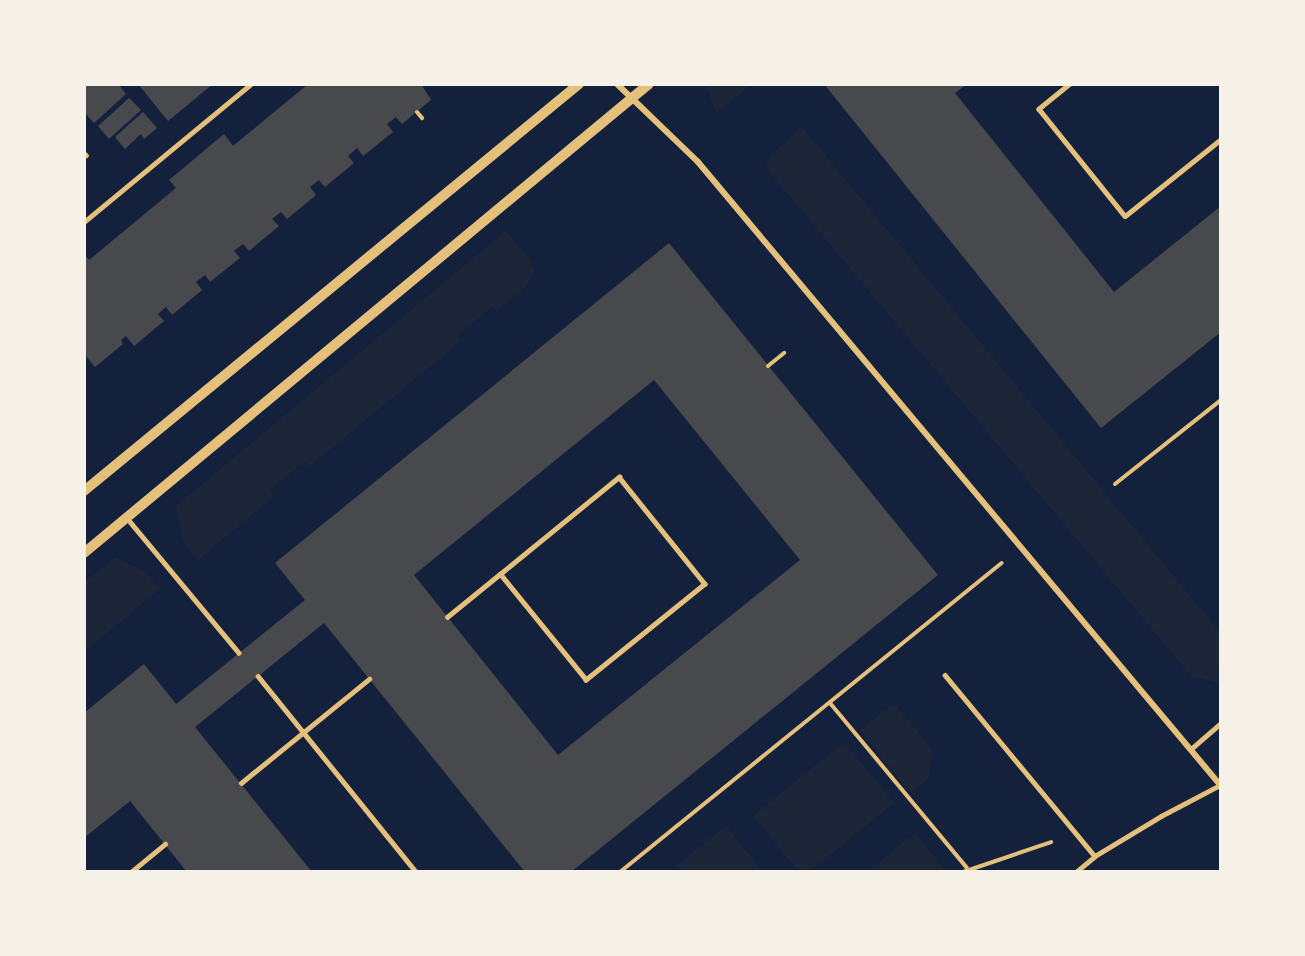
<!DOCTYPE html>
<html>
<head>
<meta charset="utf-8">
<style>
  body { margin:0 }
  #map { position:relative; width:1305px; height:956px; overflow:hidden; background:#14213d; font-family:Montserrat,sans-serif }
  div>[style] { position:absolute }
  .green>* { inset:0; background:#1d2539 }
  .building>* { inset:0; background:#48494c }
  .path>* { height:4px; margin:-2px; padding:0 2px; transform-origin:2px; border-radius:2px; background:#e5c07b }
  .service>* { height:4.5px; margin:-2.25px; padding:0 2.25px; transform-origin:2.25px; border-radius:2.25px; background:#e5c07b }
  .minor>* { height:6px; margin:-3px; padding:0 3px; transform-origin:3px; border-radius:3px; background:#e5c07b }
  .tertiary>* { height:10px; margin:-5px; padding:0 5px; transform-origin:5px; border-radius:5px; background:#e5c07b }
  span { translate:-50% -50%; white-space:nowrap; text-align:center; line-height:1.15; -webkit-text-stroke:5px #f6f1e7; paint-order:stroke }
  .frame { position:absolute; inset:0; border:86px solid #f6f1e7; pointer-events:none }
</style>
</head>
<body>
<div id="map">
  <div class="green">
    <i style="clip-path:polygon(705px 84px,752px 84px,717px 113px)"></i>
    <i style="clip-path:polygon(802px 127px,1221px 633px,1218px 682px,1192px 677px,766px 168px,770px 155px)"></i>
    <i style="clip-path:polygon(506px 231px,530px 259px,534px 272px,526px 287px,496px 311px,492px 307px,457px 336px,461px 341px,310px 466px,305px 461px,270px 490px,274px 496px,198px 560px,184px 544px,176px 506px)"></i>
    <i style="clip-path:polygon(115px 557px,147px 573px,160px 589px,84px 652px,84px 583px)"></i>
    <i style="clip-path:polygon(894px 703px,932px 749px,929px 778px,910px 793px,860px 730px)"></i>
    <i style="clip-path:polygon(844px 742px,894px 803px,809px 872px,799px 872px,753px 816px)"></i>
    <i style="clip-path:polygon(726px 826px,763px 872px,681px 872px,676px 866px)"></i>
    <i style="clip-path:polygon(915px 833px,947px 872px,867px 872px)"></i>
  </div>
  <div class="building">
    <i style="clip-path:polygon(84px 84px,118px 84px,126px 94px,94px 123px,84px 112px)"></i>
    <i style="clip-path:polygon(138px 84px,213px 84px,168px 121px)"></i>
    <i style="clip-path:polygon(308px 84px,421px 84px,431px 100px,402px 124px,396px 117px,387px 124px,393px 132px,363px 156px,357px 148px,348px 156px,354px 163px,325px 187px,319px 180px,310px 187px,316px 195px,287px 219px,281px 212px,272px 219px,279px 226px,249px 251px,243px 244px,234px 251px,240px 258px,210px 282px,205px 275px,196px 282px,202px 290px,172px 315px,166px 307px,158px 314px,164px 321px,134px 346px,126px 336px,121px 340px,123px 344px,95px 367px,84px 354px,84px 254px,89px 260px,176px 188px,169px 180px,224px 134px,233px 146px)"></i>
    <i style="clip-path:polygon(824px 84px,967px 84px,955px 93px,1114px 292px,1221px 206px,1221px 332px,1101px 428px)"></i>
    <i style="clip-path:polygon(129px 98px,141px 110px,109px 139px,98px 126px)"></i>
    <i style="clip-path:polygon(143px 112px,157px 128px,144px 139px,141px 134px,125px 149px,115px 137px)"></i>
    <i style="clip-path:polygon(evenodd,669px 243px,938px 575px,571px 872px,525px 872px,324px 623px,195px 727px,312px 872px,187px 872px,130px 801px,84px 838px,84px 713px,144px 664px,176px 704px,305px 600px,275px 563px,669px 243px,654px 380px,800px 560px,558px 755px,414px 575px,654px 380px)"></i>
  </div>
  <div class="path">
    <i style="left:417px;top:112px;width:8px;rotate:50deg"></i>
    <i style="left:768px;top:366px;width:21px;rotate:-39deg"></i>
    <i style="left:1115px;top:484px;width:135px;rotate:-38.4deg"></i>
    <i style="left:830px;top:703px;width:214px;rotate:50.3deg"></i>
    <i style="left:620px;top:872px;width:491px;rotate:-39deg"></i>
    <i style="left:963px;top:872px;width:93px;rotate:-18.8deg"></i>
  </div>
  <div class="service">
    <i style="left:1070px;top:84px;width:40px;rotate:141deg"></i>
    <i style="left:1039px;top:109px;width:137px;rotate:51.2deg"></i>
    <i style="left:1125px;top:216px;width:123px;rotate:-38.7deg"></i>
    <i style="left:84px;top:153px;width:3px;rotate:45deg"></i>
    <i style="left:84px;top:222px;width:217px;rotate:-39.6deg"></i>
    <i style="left:127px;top:518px;width:175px;rotate:50.3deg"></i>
    <i style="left:447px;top:617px;width:68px;rotate:-39.1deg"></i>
    <i style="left:500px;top:574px;width:154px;rotate:-39.2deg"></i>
    <i style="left:619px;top:477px;width:137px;rotate:51.2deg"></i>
    <i style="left:705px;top:584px;width:153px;rotate:141.1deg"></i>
    <i style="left:586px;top:680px;width:136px;rotate:-129.1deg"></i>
    <i style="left:945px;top:675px;width:235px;rotate:50.4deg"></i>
    <i style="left:258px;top:676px;width:252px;rotate:51.1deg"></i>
    <i style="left:1191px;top:749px;width:40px;rotate:-41deg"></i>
    <i style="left:241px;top:783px;width:165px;rotate:-39.1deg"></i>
    <i style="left:131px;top:872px;width:44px;rotate:-39.5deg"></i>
    <i style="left:1076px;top:872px;width:25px;rotate:-40deg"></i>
    <i style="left:1095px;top:856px;width:77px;rotate:-31.2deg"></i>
    <i style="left:1161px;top:816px;width:67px;rotate:-27.7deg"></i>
  </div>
  <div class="minor">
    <i style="left:617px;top:84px;width:112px;rotate:43.9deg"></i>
    <i style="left:698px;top:162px;width:814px;rotate:50.03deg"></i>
  </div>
  <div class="tertiary">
    <i style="left:84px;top:491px;width:641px;rotate:-39.43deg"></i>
    <i style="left:84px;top:553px;width:734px;rotate:-39.7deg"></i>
  </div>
  <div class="frame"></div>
</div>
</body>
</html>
